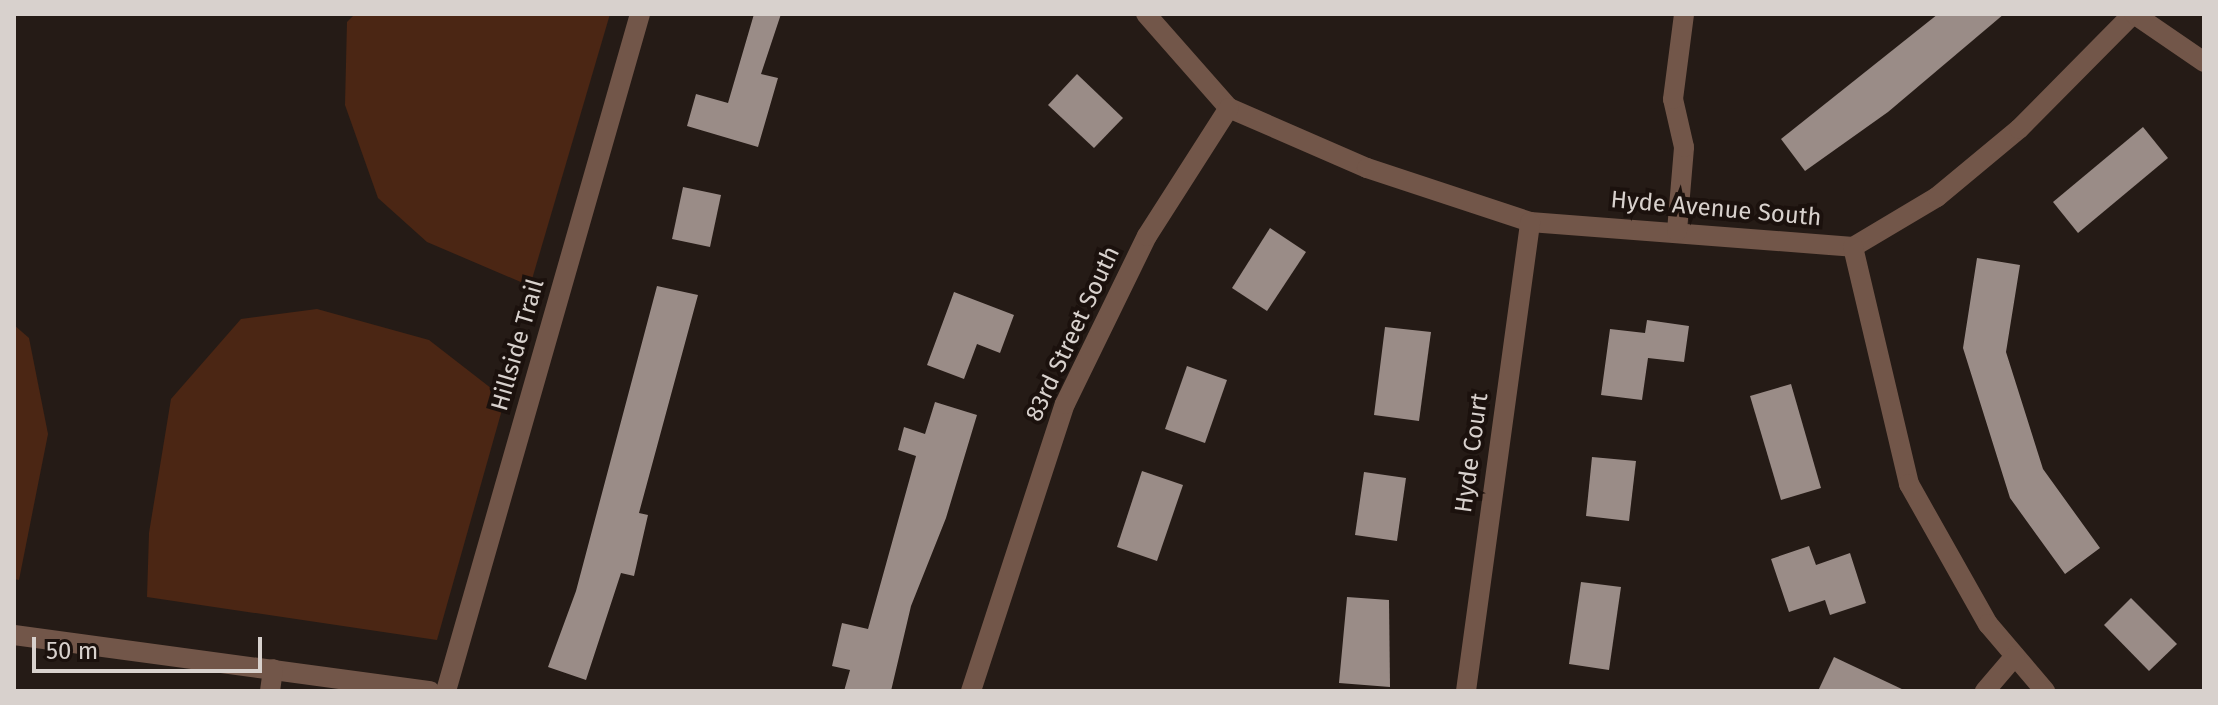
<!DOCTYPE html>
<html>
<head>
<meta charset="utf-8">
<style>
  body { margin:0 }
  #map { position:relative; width:2218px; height:705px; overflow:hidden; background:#251b16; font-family:"Fira Sans",sans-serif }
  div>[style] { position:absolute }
  .green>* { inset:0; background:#4b2614 }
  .building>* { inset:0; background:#9a8c87 }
  .minor>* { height:20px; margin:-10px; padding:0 10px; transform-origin:10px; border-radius:10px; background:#725649 }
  span { translate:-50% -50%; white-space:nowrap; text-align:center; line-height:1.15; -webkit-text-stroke:8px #1b110d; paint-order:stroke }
  .street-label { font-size:24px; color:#d8d1cd }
  .frame { position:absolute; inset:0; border:16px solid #d8d1cd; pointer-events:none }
  .scale { position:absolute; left:32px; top:637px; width:230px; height:36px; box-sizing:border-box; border:4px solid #d8d1cd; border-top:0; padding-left:10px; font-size:24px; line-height:28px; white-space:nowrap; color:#d8d1cd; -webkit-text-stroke:6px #1b110d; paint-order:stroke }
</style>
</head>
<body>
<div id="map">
  <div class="green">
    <i style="clip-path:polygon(355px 14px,610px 14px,530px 286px,427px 242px,378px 198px,345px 105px,347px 22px)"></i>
    <i style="clip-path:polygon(317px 309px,429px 340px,505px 399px,437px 640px,147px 597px,149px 533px,171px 399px,241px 319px)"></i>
    <i style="clip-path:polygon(14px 325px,29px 338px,48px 434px,19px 580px,14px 579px)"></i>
  </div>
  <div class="building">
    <i style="clip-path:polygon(754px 14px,781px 14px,761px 74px,778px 78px,758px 147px,687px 126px,696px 94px,728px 103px)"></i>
    <i style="clip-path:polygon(1938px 14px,2004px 14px,1888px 112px,1805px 171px,1781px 139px)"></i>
    <i style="clip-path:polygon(1077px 74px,1123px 118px,1094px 148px,1048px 105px)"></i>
    <i style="clip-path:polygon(2143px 127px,2168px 158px,2078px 233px,2053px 202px)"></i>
    <i style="clip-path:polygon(683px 187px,721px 195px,710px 247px,672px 239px)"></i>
    <i style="clip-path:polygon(1270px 228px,1306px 252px,1267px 311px,1232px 288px)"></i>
    <i style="clip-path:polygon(1977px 258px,2020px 265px,2006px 352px,2043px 469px,2100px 548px,2065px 574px,2010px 498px,1963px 348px)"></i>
    <i style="clip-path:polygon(657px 286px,698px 295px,639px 513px,648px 515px,634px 576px,621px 573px,586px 680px,548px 667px,576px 591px)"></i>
    <i style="clip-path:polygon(954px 292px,1014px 315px,1000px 353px,977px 344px,964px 379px,927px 365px)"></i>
    <i style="clip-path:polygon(1647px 320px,1689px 326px,1684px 362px,1648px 358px,1642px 400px,1601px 395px,1610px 329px,1645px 333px)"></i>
    <i style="clip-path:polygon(1385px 327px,1431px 332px,1419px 421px,1374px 415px)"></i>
    <i style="clip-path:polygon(1187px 366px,1227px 380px,1205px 443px,1165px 429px)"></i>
    <i style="clip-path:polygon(1791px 384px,1821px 488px,1781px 500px,1750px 396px)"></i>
    <i style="clip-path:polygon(935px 402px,977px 415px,946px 518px,911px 606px,891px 691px,844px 691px,850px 670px,832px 666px,842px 623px,868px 629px,916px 456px,898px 450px,904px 427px,925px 434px)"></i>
    <i style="clip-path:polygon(1592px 457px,1636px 461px,1629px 521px,1586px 516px)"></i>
    <i style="clip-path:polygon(1142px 471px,1183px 485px,1157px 561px,1117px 547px)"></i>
    <i style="clip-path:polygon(1364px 472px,1406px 478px,1397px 541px,1355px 535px)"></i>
    <i style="clip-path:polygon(1809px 546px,1816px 565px,1850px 553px,1866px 603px,1830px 615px,1825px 600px,1789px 612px,1771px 559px)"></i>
    <i style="clip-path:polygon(1581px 582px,1621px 587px,1609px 670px,1569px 664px)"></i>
    <i style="clip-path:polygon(1347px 597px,1389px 600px,1390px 687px,1339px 683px)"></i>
    <i style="clip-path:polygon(2131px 598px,2177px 644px,2149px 671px,2104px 625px)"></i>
    <i style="clip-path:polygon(1834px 657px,1906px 691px,1818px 691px)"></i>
  </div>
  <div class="minor">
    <i style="left:1146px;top:14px;width:125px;rotate:48.6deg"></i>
    <i style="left:1229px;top:108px;width:150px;rotate:23.5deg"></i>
    <i style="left:1367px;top:168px;width:172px;rotate:18.3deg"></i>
    <i style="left:1530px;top:222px;width:324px;rotate:4.4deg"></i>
    <i style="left:1853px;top:247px;width:98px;rotate:-30.8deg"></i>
    <i style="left:1937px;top:197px;width:107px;rotate:-39.7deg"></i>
    <i style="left:2019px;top:129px;width:162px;rotate:-45.3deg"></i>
    <i style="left:2134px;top:14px;width:85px;rotate:34.4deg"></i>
    <i style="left:1677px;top:231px;width:84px;rotate:-85.2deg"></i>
    <i style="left:1684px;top:147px;width:49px;rotate:-102.9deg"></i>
    <i style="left:1673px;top:99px;width:86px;rotate:-82.6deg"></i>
    <i style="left:1853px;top:247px;width:244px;rotate:76.7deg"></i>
    <i style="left:1909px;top:484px;width:161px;rotate:60.6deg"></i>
    <i style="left:1988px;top:624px;width:88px;rotate:49.6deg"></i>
    <i style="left:14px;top:635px;width:420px;rotate:7.7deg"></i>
    <i style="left:270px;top:691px;width:22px;rotate:-82deg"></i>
    <i style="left:446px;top:691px;width:704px;rotate:-74.01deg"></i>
    <i style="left:971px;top:691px;width:302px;rotate:-71.9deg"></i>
    <i style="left:1065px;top:404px;width:187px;rotate:-64deg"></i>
    <i style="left:1147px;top:236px;width:152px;rotate:-57.4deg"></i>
    <i style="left:1466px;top:691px;width:473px;rotate:-82.2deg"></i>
    <i style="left:1985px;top:691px;width:46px;rotate:-49.4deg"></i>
  </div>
  <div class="street-label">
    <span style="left:1716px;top:209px;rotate:5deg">Hyde Avenue South</span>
    <span style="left:1073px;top:334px;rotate:-65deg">83rd Street South</span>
    <span style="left:518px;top:345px;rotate:-74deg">Hillside Trail</span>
    <span style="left:1472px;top:453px;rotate:-82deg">Hyde Court</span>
  </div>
  <div class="frame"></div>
  <div class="scale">50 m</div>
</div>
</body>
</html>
